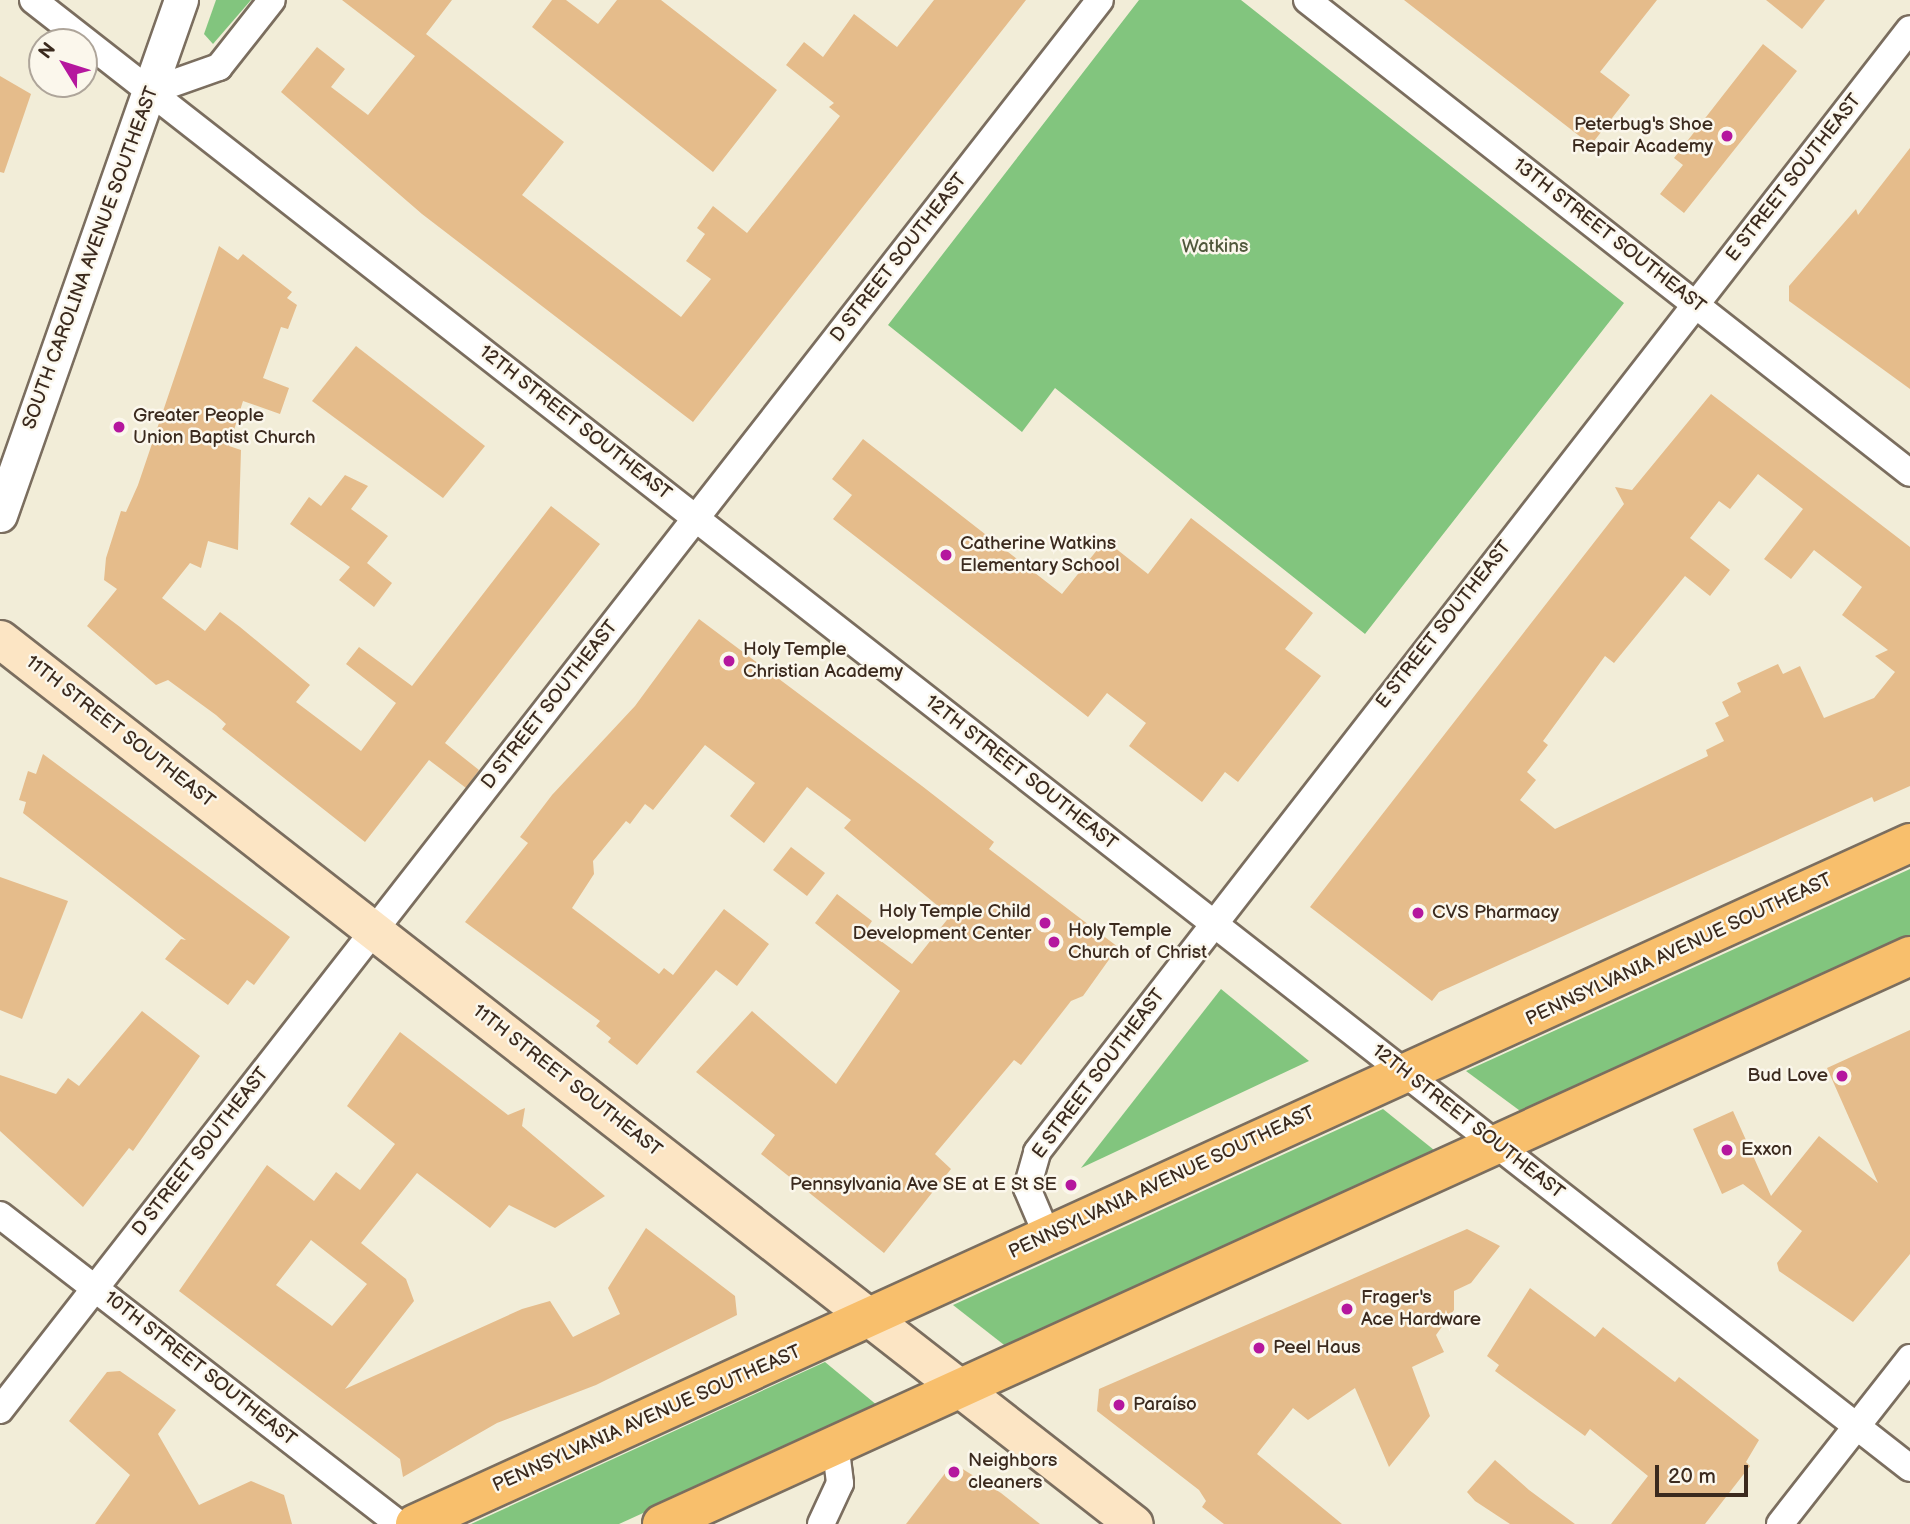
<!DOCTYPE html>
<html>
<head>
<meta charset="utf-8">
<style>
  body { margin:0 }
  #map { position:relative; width:1910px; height:1524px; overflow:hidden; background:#f2edd8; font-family:"Balsamiq Sans",sans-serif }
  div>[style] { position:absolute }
  .green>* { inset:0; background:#82c57e }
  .building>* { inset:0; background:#e5bc8b }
  .roads { filter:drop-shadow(2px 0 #7b6e5f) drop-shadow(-2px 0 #7b6e5f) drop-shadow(0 2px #7b6e5f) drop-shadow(0 -2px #7b6e5f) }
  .minor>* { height:26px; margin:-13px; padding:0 13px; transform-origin:13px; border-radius:13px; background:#fff }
  .tertiary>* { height:33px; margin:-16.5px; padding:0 16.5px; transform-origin:16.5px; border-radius:16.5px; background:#fff }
  .secondary>* { height:37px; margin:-18.5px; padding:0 18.5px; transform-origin:18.5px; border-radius:18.5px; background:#fce5c4 }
  .primary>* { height:38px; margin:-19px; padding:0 19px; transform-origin:19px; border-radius:19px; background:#f8bf6c }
  .dots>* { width:19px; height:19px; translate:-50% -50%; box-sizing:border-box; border:4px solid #fbf7ec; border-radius:50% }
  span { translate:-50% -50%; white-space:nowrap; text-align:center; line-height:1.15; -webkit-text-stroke:5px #fbf7ec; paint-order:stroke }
  .poi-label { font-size:19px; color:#3b2a1e }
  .right { translate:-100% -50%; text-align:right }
  .left { translate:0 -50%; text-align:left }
  .street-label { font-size:19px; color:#3b2a1e }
  .park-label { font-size:19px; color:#50583b }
  .north { position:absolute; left:28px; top:28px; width:70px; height:70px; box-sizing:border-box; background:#fbf7ec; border:2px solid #aea59a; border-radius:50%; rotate:308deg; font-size:19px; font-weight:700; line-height:28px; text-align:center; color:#3b2a1e }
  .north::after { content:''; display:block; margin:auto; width:24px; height:32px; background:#b5179e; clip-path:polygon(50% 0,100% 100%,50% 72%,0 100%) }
  .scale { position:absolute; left:1655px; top:1465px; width:93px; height:32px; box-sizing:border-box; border:4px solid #3b2a1e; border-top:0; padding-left:9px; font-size:21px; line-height:24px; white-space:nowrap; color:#3b2a1e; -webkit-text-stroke:5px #fbf7ec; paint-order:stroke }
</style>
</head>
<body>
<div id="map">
  <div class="green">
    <i style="clip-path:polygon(216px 0,251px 0,213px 44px,204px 34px)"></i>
    <i style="clip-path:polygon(1139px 0,1241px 0,1624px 303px,1365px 634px,1055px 388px,1022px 432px,888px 325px)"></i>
    <i style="clip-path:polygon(1910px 869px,1910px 938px,1523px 1113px,1466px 1071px)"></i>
    <i style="clip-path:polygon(1221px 989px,1309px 1061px,1081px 1168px)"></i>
    <i style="clip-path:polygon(1383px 1109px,1439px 1154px,1008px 1348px,953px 1305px)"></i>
    <i style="clip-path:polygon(825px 1362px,878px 1406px,619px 1524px,471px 1524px)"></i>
  </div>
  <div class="building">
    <i style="clip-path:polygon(342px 0,452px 0,426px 34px,564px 142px,522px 195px,681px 317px,711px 279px,686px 261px,705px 234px,697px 228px,713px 206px,747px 233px,840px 116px,829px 107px,834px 103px,786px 65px,804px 42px,823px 57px,854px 14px,897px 47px,934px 0,1026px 0,693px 422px,422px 214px,281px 92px,317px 47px,345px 69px,331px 87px,368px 115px,415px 56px)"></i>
    <i style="clip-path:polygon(552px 0,566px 0,598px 24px,617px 0,661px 0,777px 90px,713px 172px,532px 27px)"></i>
    <i style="clip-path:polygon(1404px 0,1657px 0,1600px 72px,1630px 95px,1591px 145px)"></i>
    <i style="clip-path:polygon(1766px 0,1825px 0,1802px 29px)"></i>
    <i style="clip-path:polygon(1763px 44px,1797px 71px,1684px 213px,1660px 194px,1683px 165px,1674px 158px)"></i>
    <i style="clip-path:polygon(0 76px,31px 94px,4px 173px,0 172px)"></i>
    <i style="clip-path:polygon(1910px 148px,1910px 389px,1789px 301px,1789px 286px,1856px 209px,1858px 215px)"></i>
    <i style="clip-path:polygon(219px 246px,238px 260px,243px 254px,292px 292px,287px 298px,297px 305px,288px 329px,281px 327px,263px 378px,289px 388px,280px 414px,243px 401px,229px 446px,241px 450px,238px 550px,208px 541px,201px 568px,190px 563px,162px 598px,205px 631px,220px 612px,240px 627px,310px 685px,296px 702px,361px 751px,396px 703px,346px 664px,359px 647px,412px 686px,551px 506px,600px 544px,445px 743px,479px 770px,466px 788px,429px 760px,365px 842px,222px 729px,226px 724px,216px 715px,168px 680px,156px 685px,87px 626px,117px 589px,104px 580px,106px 558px,121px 511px,126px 512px,138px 485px)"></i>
    <i style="clip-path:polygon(356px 346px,485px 446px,443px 498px,312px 401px)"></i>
    <i style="clip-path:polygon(evenodd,1711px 394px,1910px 547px,1910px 786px,1874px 802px,1872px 797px,1439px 992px,1432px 1001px,1310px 907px,1624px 504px,1615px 487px,1632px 490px,1711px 394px,1758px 474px,1803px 509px,1764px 559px,1791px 579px,1814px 550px,1862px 587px,1842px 615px,1888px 650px,1875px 656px,1895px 672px,1874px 698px,1824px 718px,1800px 666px,1783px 674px,1778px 664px,1737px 683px,1741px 692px,1722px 702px,1729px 716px,1715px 723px,1724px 741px,1706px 750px,1708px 756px,1555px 829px,1520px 800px,1536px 780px,1527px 772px,1548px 745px,1543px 741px,1605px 656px,1614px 663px,1685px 576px,1710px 596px,1730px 570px,1690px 538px,1719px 501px,1730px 509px,1758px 474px)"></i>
    <i style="clip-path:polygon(863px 439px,1062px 594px,1105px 540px,1148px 574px,1191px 518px,1313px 613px,1285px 649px,1321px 676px,1238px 782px,1225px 772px,1202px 802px,1129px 746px,1146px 723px,1107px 693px,1088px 717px,833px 519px,852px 495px,832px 479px)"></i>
    <i style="clip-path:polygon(345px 475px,368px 486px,351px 509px,388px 536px,367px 563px,392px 583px,374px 607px,339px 580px,350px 567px,290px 524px,309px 497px,321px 506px)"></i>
    <i style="clip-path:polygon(699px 619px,922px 786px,994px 842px,989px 849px,1118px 947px,1083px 996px,1071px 1001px,1021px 1065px,1014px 1060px,935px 1154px,951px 1169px,884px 1253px,761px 1154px,775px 1135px,696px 1072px,752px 1011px,836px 1084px,900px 991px,815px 923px,837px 894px,872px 921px,866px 930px,912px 964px,950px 916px,844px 828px,851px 820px,807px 787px,764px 843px,730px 816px,755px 783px,705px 745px,653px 810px,645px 804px,630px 824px,626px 821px,593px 861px,594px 874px,572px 908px,659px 974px,664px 968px,673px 975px,724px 909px,769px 944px,737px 986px,716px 970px,637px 1065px,608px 1042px,611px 1038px,596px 1026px,600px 1021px,465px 922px,528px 843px,520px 837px,552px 795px,635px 706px)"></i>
    <i style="clip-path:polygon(43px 754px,290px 937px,254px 985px,247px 980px,228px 1005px,165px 959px,181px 939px,186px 940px,23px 813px,26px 802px,19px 800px,28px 771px,36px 774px)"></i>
    <i style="clip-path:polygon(791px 847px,825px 873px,807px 896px,773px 870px)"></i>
    <i style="clip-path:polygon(0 877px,68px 901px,22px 1019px,0 1010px)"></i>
    <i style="clip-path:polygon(142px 1011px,200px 1056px,133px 1151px,129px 1148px,83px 1207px,0 1131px,0 1075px,56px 1094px,68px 1078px,79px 1086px)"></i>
    <i style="clip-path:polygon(1910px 1030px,1910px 1254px,1853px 1322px,1779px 1271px,1777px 1263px,1802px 1231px,1743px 1184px,1722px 1194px,1693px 1129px,1733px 1111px,1771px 1196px,1819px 1136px,1878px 1183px,1827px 1068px)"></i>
    <i style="clip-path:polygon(evenodd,400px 1032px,508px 1115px,525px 1108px,522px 1126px,605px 1196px,555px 1228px,509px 1205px,490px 1228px,417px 1173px,361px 1243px,406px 1279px,414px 1301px,345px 1389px,522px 1309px,550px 1301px,573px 1337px,620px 1314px,608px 1288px,646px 1228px,735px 1296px,737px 1315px,596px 1385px,497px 1423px,403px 1477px,400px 1459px,179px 1291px,267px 1165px,314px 1201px,336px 1172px,360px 1190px,395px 1144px,347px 1106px,400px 1032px,311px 1240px,367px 1284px,332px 1326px,276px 1285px,311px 1240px)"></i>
    <i style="clip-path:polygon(1467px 1229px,1500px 1246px,1471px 1283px,1454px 1291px,1454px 1310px,1436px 1335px,1444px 1352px,1412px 1367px,1430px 1416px,1389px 1467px,1355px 1388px,1308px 1420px,1293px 1408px,1257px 1454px,1342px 1524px,1224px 1524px,1202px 1507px,1206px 1501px,1199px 1490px,1097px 1411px,1099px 1389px)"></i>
    <i style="clip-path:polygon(1530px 1288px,1595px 1337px,1603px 1327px,1675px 1382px,1679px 1377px,1759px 1440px,1746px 1462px,1750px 1466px,1705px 1524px,1611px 1524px,1648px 1476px,1590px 1429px,1585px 1436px,1495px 1371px,1499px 1365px,1487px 1356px)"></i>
    <i style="clip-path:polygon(120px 1371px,176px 1410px,158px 1434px,199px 1505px,251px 1481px,284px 1495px,292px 1524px,95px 1524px,130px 1475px,69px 1421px,107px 1372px)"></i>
    <i style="clip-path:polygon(1495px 1460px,1529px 1490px,1575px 1524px,1510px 1524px,1475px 1501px,1467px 1492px)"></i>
    <i style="clip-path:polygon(953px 1463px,1001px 1493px,1040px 1524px,906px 1524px)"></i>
  </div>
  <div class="roads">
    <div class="minor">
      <i style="left:33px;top:0;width:2383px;rotate:38.03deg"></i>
      <i style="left:1307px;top:0;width:766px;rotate:38.11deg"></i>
      <i style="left:151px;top:91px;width:72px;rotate:-19.4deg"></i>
      <i style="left:219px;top:67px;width:85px;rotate:-51.7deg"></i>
      <i style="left:0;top:1215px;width:505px;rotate:37.76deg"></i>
      <i style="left:1047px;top:1235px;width:51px;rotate:-113.1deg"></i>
      <i style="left:1027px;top:1188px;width:37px;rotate:-74deg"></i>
      <i style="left:1037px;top:1152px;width:1422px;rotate:-52.14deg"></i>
      <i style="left:0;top:1410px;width:1788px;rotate:-52.04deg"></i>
      <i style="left:821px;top:1524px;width:45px;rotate:-65.1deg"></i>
      <i style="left:840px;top:1483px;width:38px;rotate:-97deg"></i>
      <i style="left:1780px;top:1524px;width:211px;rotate:-51.9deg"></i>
    </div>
    <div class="tertiary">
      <i style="left:0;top:515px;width:546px;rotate:-70.64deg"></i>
    </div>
    <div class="secondary">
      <i style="left:0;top:639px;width:1438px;rotate:37.97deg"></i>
    </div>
    <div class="primary">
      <i style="left:415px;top:1524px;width:1643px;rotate:-24.49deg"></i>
      <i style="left:662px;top:1524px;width:1371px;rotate:-24.47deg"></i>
    </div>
  </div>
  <div class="dots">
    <i style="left:1727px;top:136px;background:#b5179e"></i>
    <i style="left:119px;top:427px;background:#b5179e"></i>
    <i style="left:946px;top:555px;background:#b5179e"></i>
    <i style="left:729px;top:661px;background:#b5179e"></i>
    <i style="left:1418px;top:913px;background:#b5179e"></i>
    <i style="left:1045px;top:923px;background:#b5179e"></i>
    <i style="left:1054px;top:942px;background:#b5179e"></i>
    <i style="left:1842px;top:1076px;background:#b5179e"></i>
    <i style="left:1727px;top:1150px;background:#b5179e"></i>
    <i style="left:1071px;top:1185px;background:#b5179e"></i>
    <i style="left:1347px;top:1309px;background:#b5179e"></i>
    <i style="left:1259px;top:1348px;background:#b5179e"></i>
    <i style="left:1119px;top:1405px;background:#b5179e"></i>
    <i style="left:954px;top:1472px;background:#b5179e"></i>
  </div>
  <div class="poi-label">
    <span class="right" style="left:1713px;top:136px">Peterbug's Shoe<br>Repair Academy</span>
    <span class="left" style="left:133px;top:427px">Greater People<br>Union Baptist Church</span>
    <span class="left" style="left:960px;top:555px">Catherine Watkins<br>Elementary School</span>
    <span class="left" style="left:743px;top:661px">Holy Temple<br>Christian Academy</span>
    <span class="right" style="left:1031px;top:923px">Holy Temple Child<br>Development Center</span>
    <span class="left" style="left:1432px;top:913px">CVS Pharmacy</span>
    <span class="left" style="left:1068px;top:942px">Holy Temple<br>Church of Christ</span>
    <span class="right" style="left:1828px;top:1076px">Bud Love</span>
    <span class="left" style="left:1741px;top:1150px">Exxon</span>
    <span class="right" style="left:1057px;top:1185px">Pennsylvania Ave SE at E St SE</span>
    <span class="left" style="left:1361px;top:1309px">Frager's<br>Ace Hardware</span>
    <span class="left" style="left:1273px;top:1348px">Peel Haus</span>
    <span class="left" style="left:1133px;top:1405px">Paraíso</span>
    <span class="left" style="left:968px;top:1472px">Neighbors<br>cleaners</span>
  </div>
  <div class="street-label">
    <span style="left:1794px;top:178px;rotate:-52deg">E STREET SOUTHEAST</span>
    <span style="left:1609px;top:236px;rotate:38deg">13TH STREET SOUTHEAST</span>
    <span style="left:91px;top:258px;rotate:-70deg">SOUTH CAROLINA AVENUE SOUTHEAST</span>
    <span style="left:899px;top:258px;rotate:-52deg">D STREET SOUTHEAST</span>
    <span style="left:575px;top:423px;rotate:38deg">12TH STREET SOUTHEAST</span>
    <span style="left:1444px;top:625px;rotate:-52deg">E STREET SOUTHEAST</span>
    <span style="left:550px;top:705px;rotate:-52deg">D STREET SOUTHEAST</span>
    <span style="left:120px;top:732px;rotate:38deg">11TH STREET SOUTHEAST</span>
    <span style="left:1021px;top:773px;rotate:38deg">12TH STREET SOUTHEAST</span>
    <span style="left:1679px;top:950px;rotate:-25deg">PENNSYLVANIA AVENUE SOUTHEAST</span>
    <span style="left:1099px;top:1074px;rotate:-53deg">E STREET SOUTHEAST</span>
    <span style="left:567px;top:1081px;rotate:38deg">11TH STREET SOUTHEAST</span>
    <span style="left:1468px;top:1122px;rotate:38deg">12TH STREET SOUTHEAST</span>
    <span style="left:201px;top:1152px;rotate:-52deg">D STREET SOUTHEAST</span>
    <span style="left:1162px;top:1183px;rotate:-25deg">PENNSYLVANIA AVENUE SOUTHEAST</span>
    <span style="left:200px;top:1369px;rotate:38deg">10TH STREET SOUTHEAST</span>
    <span style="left:647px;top:1419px;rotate:-24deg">PENNSYLVANIA AVENUE SOUTHEAST</span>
  </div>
  <div class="park-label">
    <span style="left:1215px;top:247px">Watkins</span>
  </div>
  <div class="north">N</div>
  <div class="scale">20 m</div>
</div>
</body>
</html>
